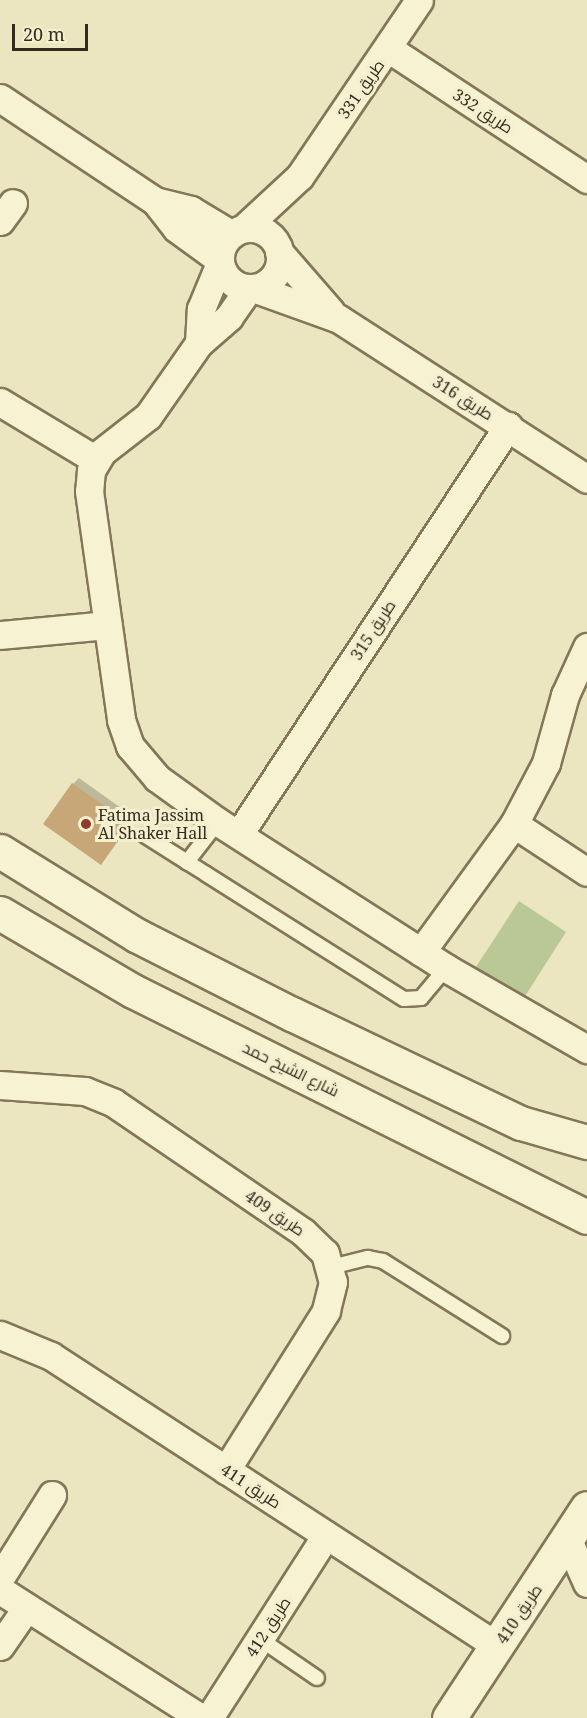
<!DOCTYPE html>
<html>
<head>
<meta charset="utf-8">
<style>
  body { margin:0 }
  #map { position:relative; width:587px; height:1718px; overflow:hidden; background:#ebe6c0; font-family:"Noto Serif",Cairo,serif }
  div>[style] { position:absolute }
  .green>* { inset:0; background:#b9c895 }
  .shadow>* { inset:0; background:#0003 }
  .building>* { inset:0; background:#c7a777 }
  .roads { filter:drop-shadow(2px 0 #837659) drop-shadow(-2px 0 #837659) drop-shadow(0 2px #837659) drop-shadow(0 -2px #837659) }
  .lane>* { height:14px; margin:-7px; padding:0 7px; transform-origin:7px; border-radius:7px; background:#f6f2d2 }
  .street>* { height:27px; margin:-13.5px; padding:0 13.5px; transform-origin:13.5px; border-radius:13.5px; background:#f6f2d2 }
  .street>.ring { margin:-13.5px; padding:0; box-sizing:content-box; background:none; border:27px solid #f6f2d2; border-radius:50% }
  .secondary>* { height:33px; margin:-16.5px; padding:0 16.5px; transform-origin:16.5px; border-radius:16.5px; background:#f6f2d2 }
  .dots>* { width:16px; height:16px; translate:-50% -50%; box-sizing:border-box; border:3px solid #f3efcf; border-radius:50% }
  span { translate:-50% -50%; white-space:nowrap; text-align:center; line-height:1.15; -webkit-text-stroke:6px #f3efcf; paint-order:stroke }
  .street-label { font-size:16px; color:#332b1d }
  .poi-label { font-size:16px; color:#332b1d }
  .left { translate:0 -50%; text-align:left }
  .scale { position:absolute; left:12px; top:24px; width:76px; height:27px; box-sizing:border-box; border:3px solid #332b1d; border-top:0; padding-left:8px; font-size:18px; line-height:21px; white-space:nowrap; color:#332b1d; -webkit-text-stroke:4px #f3efcf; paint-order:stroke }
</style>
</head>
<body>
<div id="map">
  <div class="green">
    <i style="clip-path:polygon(519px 901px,566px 932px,520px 1004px,472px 973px)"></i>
  </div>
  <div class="shadow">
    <i style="clip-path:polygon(79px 778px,135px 818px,101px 863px,73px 784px)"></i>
  </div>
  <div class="building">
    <i style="clip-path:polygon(72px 783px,130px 824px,101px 865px,43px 824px)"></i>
  </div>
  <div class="roads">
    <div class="lane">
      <i style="left:218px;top:822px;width:51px;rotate:127.8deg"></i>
      <i style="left:187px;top:862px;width:22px;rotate:32deg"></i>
      <i style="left:206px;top:874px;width:234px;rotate:32.3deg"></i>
      <i style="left:404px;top:999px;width:17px;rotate:-3deg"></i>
      <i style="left:421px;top:998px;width:39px;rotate:-50deg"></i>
      <i style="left:146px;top:836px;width:49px;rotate:32.4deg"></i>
      <i style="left:331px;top:1267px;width:38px;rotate:-14deg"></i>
      <i style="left:368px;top:1258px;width:15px;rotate:11deg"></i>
      <i style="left:383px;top:1261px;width:141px;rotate:32.2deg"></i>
      <i style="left:260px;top:1639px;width:69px;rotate:34.4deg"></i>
    </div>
    <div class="street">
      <i style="left:389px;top:49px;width:237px;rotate:33.3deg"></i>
      <i style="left:0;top:98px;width:186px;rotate:33.6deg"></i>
      <i style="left:155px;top:201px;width:37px;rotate:14deg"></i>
      <i style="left:191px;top:210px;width:47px;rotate:31deg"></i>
      <i style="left:155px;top:201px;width:34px;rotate:52deg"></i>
      <i style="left:176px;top:228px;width:54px;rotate:36deg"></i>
      <i style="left:0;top:221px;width:22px;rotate:-54deg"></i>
      <i style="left:244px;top:228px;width:76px;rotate:-42.9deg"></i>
      <i style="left:300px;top:176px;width:212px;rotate:-55.9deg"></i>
      <i class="ring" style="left:220px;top:228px;width:33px;height:33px"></i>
      <i style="left:279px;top:252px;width:79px;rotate:49.1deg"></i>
      <i style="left:249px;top:288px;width:35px;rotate:125deg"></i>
      <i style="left:229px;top:317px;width:40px;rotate:139deg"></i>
      <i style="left:199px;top:343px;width:89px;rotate:124.9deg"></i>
      <i style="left:148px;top:416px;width:58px;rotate:142deg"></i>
      <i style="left:102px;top:452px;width:21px;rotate:121deg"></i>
      <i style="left:91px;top:470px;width:21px;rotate:95deg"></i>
      <i style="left:89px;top:491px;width:231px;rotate:82deg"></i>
      <i style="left:121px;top:720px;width:28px;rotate:71deg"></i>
      <i style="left:130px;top:746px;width:42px;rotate:49.8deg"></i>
      <i style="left:157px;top:778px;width:75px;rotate:35.8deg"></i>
      <i style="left:218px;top:822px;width:271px;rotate:32.6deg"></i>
      <i style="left:446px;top:968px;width:163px;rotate:29.9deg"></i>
      <i style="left:253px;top:288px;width:91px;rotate:19.8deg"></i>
      <i style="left:339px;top:319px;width:295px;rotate:32.8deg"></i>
      <i style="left:199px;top:343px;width:34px;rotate:-87deg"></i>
      <i style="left:201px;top:309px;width:50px;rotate:-67.6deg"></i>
      <i style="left:0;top:402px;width:112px;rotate:31.1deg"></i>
      <i style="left:0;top:635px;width:108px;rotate:-5.3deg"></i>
      <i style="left:514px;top:824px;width:87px;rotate:33.3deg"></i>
      <i style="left:239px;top:834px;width:489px;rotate:-56.6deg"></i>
      <i style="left:421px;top:952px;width:158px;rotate:-54deg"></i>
      <i style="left:514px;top:824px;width:69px;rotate:-62.3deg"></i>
      <i style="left:546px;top:763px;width:71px;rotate:-74.4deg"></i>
      <i style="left:565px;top:695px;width:53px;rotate:-65.4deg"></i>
      <i style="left:0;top:1085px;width:85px;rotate:4deg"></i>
      <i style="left:85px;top:1091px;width:31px;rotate:22deg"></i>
      <i style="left:114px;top:1103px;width:229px;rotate:34.3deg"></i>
      <i style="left:303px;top:1232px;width:30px;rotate:44deg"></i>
      <i style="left:325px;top:1253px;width:30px;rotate:75deg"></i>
      <i style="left:333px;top:1282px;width:30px;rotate:104deg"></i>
      <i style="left:326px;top:1311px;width:188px;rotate:122.2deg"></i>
      <i style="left:0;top:1335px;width:55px;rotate:22.4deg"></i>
      <i style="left:51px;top:1356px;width:532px;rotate:33.03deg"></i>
      <i style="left:568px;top:1540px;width:47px;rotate:66.2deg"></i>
      <i style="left:0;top:1578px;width:98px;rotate:-57.9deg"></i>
      <i style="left:0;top:1590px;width:238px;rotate:32.5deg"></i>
      <i style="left:0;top:1646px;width:47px;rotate:-55.3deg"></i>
      <i style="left:209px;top:1718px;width:217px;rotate:-57.4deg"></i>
    </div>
    <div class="secondary">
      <i style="left:0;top:851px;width:160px;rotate:31.7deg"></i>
      <i style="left:136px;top:935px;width:175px;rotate:26.9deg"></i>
      <i style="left:292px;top:1014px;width:254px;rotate:25.5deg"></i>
      <i style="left:521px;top:1123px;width:69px;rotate:16.1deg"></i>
      <i style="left:0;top:913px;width:154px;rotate:30.4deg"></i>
      <i style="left:133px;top:991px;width:507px;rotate:26.46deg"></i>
      <i style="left:449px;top:1718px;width:251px;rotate:-56.7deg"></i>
    </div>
  </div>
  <div class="dots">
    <i style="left:86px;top:824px;background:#8e3d2c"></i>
  </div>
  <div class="street-label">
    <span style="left:361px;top:89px;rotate:-55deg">طريق 331</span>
    <span style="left:483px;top:111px;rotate:33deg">طريق 332</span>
    <span style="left:463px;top:398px;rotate:32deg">طريق 316</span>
    <span style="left:373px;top:630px;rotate:-57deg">طريق 315</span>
    <span style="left:291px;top:1069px;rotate:26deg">شارع الشيخ حمد</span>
    <span style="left:275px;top:1213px;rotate:34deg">طريق 409</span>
    <span style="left:251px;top:1486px;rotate:33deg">طريق 411</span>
    <span style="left:519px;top:1614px;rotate:-56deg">طريق 410</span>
    <span style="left:268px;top:1627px;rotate:-57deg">طريق 412</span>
  </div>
  <div class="poi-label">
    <span class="left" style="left:98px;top:824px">Fatima Jassim<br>Al Shaker Hall</span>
  </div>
  <div class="scale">20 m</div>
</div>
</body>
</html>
